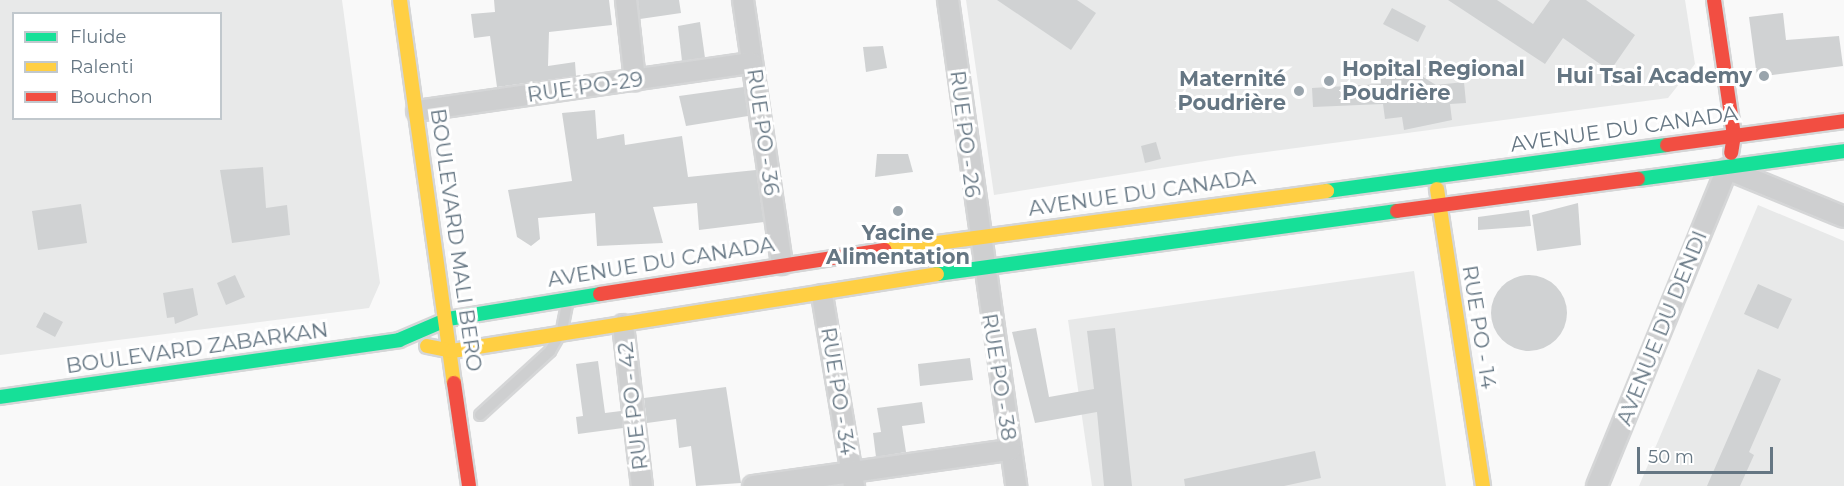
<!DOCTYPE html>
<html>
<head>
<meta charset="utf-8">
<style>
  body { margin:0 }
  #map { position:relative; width:1844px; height:486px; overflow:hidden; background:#f9f9f9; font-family:Montserrat,sans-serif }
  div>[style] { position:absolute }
  .built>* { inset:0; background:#e8e9e9 }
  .building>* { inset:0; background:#d0d2d3 }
  .round { border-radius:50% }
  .roads { filter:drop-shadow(2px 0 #d5d6d7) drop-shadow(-2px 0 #d5d6d7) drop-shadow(0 2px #d5d6d7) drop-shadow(0 -2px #d5d6d7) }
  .lane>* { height:10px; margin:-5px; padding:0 5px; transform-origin:5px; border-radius:5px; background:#cecfd0 }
  .street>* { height:20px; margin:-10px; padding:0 10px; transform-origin:10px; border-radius:10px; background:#cecfd0 }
  .fast>* { height:14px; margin:-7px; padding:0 7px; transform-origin:7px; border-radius:7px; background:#16e098 }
  .slow>* { height:14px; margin:-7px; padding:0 7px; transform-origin:7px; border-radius:7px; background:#ffcf43 }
  .jam>* { height:14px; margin:-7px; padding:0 7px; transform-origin:7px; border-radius:7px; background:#f24e42 }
  .dots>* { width:16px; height:16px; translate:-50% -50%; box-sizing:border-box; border:3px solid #fff; border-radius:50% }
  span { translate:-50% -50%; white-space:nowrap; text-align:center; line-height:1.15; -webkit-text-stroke:6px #fff; paint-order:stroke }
  .poi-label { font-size:21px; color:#657683; font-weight:700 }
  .left { translate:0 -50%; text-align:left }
  .right { translate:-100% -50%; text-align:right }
  .street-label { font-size:21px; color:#657683 }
  .legend { position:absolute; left:12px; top:12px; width:210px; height:108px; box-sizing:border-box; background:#fff; border:2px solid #c1c8cd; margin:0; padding:8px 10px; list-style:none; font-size:18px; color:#657683 }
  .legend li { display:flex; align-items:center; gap:12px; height:30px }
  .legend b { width:30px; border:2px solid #c1c8cd }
  .scale { position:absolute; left:1637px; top:447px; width:136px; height:27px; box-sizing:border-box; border:3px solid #657683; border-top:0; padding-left:8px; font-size:18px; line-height:21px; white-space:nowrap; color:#657683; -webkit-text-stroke:4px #fff; paint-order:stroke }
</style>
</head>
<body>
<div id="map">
  <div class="built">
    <i style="clip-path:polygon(evenodd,0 0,342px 0,380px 283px,369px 308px,0 355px,0 0,14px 14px,220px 14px,220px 118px,14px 118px,14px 14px)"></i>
    <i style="clip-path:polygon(966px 0,1685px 0,1695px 64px,1668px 98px,1236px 156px,994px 195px)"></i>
    <i style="clip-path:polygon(1758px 205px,1844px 241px,1844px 486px,1639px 486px)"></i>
    <i style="clip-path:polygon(1414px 271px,1446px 486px,1092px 486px,1068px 320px)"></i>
  </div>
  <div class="building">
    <i style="clip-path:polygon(494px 0,609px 0,612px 25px,549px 32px,548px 66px,575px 62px,576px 76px,497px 87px,490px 36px,474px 38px,471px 14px,495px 12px)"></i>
    <i style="clip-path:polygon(638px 0,679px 0,681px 13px,640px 19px)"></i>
    <i style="clip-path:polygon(997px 0,1077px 0,1096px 13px,1071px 50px)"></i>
    <i style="clip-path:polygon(1448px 0,1497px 0,1533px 24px,1550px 0,1586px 0,1635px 35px,1610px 71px,1563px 38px,1545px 64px)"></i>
    <i style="clip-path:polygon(1392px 8px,1426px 26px,1418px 42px,1383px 24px)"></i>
    <i style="clip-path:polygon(1783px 13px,1786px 40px,1839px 36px,1843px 66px,1757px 77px,1749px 17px)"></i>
    <i style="clip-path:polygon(700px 22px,705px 58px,682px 61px,678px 26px)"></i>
    <i style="clip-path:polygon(883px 46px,887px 68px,866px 72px,863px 47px)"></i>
    <i style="clip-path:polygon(1407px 67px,1436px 85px,1464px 82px,1466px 103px,1450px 104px,1452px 120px,1404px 130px,1402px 117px,1385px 119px,1383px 104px,1313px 107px,1312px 88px,1381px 84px,1379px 70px)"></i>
    <i style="clip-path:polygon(744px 87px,748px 116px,686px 126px,679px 96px)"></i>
    <i style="clip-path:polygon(595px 110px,597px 139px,624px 134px,625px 145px,682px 136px,688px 177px,756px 170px,764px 222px,699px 230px,697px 203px,653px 207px,663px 243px,597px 246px,595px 213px,538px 218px,540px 239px,531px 246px,517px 237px,508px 190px,572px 181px,562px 113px)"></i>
    <i style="clip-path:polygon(1156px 142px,1161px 159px,1145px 163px,1141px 146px)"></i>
    <i style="clip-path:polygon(877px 154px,908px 154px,913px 172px,875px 177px)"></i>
    <i style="clip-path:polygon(263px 167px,266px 208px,287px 205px,290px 235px,232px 243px,220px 170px)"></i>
    <i style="clip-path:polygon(1578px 203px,1581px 245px,1537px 251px,1532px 215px)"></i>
    <i style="clip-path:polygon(81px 204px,87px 243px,38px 250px,32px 211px)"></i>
    <i style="clip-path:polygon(1529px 210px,1531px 226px,1478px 230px,1478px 217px)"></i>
    <i style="clip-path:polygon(235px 275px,245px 297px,226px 305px,217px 283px)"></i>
    <i class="round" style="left:1491px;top:275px;width:76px;height:76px"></i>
    <i style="clip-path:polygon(1758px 284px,1792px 299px,1778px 329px,1744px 314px)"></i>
    <i style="clip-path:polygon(193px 288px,198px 315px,175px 324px,174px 317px,167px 318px,163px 293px)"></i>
    <i style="clip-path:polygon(44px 312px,63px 322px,55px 337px,36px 327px)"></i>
    <i style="clip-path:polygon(1036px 328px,1049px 397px,1094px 389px,1087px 331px,1115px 328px,1132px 486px,1104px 486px,1097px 412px,1035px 423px,1012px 332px)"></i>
    <i style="clip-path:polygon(970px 358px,973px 380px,920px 386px,918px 364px)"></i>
    <i style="clip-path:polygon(598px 361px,605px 413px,621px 411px,623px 428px,578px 434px,576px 417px,583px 416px,576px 364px)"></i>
    <i style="clip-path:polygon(1758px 369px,1781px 379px,1749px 452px,1754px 455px,1740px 486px,1707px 486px)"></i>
    <i style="clip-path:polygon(726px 387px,741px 483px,696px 486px,691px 446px,679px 448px,676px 419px,647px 423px,644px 398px)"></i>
    <i style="clip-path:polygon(922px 402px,925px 423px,902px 426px,906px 452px,876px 457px,873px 433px,881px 432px,877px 408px)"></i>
    <i style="clip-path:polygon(1315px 451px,1321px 478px,1284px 486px,1185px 486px,1184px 479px)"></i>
  </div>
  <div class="roads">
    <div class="lane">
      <i style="left:480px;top:415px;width:95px;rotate:-42.4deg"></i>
      <i style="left:550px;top:351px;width:24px;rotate:-60deg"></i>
      <i style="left:562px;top:330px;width:31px;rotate:-79deg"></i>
    </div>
    <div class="street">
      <i style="left:626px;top:0;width:81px;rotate:83.6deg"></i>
      <i style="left:743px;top:0;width:267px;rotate:81.6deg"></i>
      <i style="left:948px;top:0;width:491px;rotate:82deg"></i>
      <i style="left:417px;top:111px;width:338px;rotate:-8.2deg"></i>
      <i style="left:822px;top:295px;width:194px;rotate:80.5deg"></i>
      <i style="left:623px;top:325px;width:162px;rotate:83.3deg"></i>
      <i style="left:753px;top:486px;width:260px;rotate:-8deg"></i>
      <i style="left:1597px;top:486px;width:343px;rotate:-67.7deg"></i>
      <i style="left:1727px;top:169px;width:126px;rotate:22.3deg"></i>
    </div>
    <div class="fast">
      <i style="left:1638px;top:179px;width:208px;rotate:-7.7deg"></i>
      <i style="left:1327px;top:191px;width:343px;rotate:-7.7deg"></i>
      <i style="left:937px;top:274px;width:464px;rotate:-7.8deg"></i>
      <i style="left:0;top:397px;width:403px;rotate:-8.1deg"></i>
      <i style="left:399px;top:340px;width:53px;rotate:-23.2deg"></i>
      <i style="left:448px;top:319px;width:154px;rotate:-9.3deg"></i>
    </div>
    <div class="slow">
      <i style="left:400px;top:0;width:387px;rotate:82deg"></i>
      <i style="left:1437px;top:189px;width:301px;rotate:81.2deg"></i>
      <i style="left:885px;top:250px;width:446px;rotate:-7.6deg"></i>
      <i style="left:427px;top:346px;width:25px;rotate:11deg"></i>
      <i style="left:452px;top:351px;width:491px;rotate:-9deg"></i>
    </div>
    <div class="jam">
      <i style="left:1714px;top:0;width:136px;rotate:81.6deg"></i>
      <i style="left:1734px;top:135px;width:18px;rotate:99deg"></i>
      <i style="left:1667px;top:145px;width:179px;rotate:-7.7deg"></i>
      <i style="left:1397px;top:211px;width:243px;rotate:-7.6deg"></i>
      <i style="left:600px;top:294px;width:288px;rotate:-8.8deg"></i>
      <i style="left:454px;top:383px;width:104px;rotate:81.7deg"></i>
    </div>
  </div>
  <div class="dots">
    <i style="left:1764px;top:76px;background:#99a4ac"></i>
    <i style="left:1329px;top:81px;background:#99a4ac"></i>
    <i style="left:1299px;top:91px;background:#99a4ac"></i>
    <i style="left:898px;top:211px;background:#99a4ac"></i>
  </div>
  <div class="poi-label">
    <span class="left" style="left:1342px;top:81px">Hopital Regional<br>Poudrière</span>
    <span class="right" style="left:1752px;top:76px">Hui Tsai Academy</span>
    <span class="right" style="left:1286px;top:91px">Maternité<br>Poudrière</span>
    <span style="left:898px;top:245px">Yacine<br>Alimentation</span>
  </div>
  <div class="street-label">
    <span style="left:585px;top:87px;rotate:-8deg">RUE PO-29</span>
    <span style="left:1624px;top:129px;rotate:-8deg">AVENUE DU CANADA</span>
    <span style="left:763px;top:132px;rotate:82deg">RUE PO - 36</span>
    <span style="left:965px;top:134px;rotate:83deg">RUE PO - 26</span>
    <span style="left:1142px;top:193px;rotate:-8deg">AVENUE DU CANADA</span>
    <span style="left:456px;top:240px;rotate:82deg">BOULEVARD MALI BERO</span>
    <span style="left:661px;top:262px;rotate:-9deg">AVENUE DU CANADA</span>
    <span style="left:1479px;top:327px;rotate:81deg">RUE PO - 14</span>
    <span style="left:1662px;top:328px;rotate:-68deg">AVENUE DU DENDI</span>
    <span style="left:197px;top:348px;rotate:-8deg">BOULEVARD ZABARKAN</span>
    <span style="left:999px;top:377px;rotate:81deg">RUE PO - 38</span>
    <span style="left:838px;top:391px;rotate:81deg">RUE PO - 34</span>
    <span style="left:633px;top:406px;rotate:-97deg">RUE PO - 42</span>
  </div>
  <ul class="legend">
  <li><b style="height:8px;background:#16e098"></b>Fluide</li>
  <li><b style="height:8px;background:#ffcf43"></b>Ralenti</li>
  <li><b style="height:8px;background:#f24e42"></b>Bouchon</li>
  </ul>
  <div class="scale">50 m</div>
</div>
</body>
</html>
